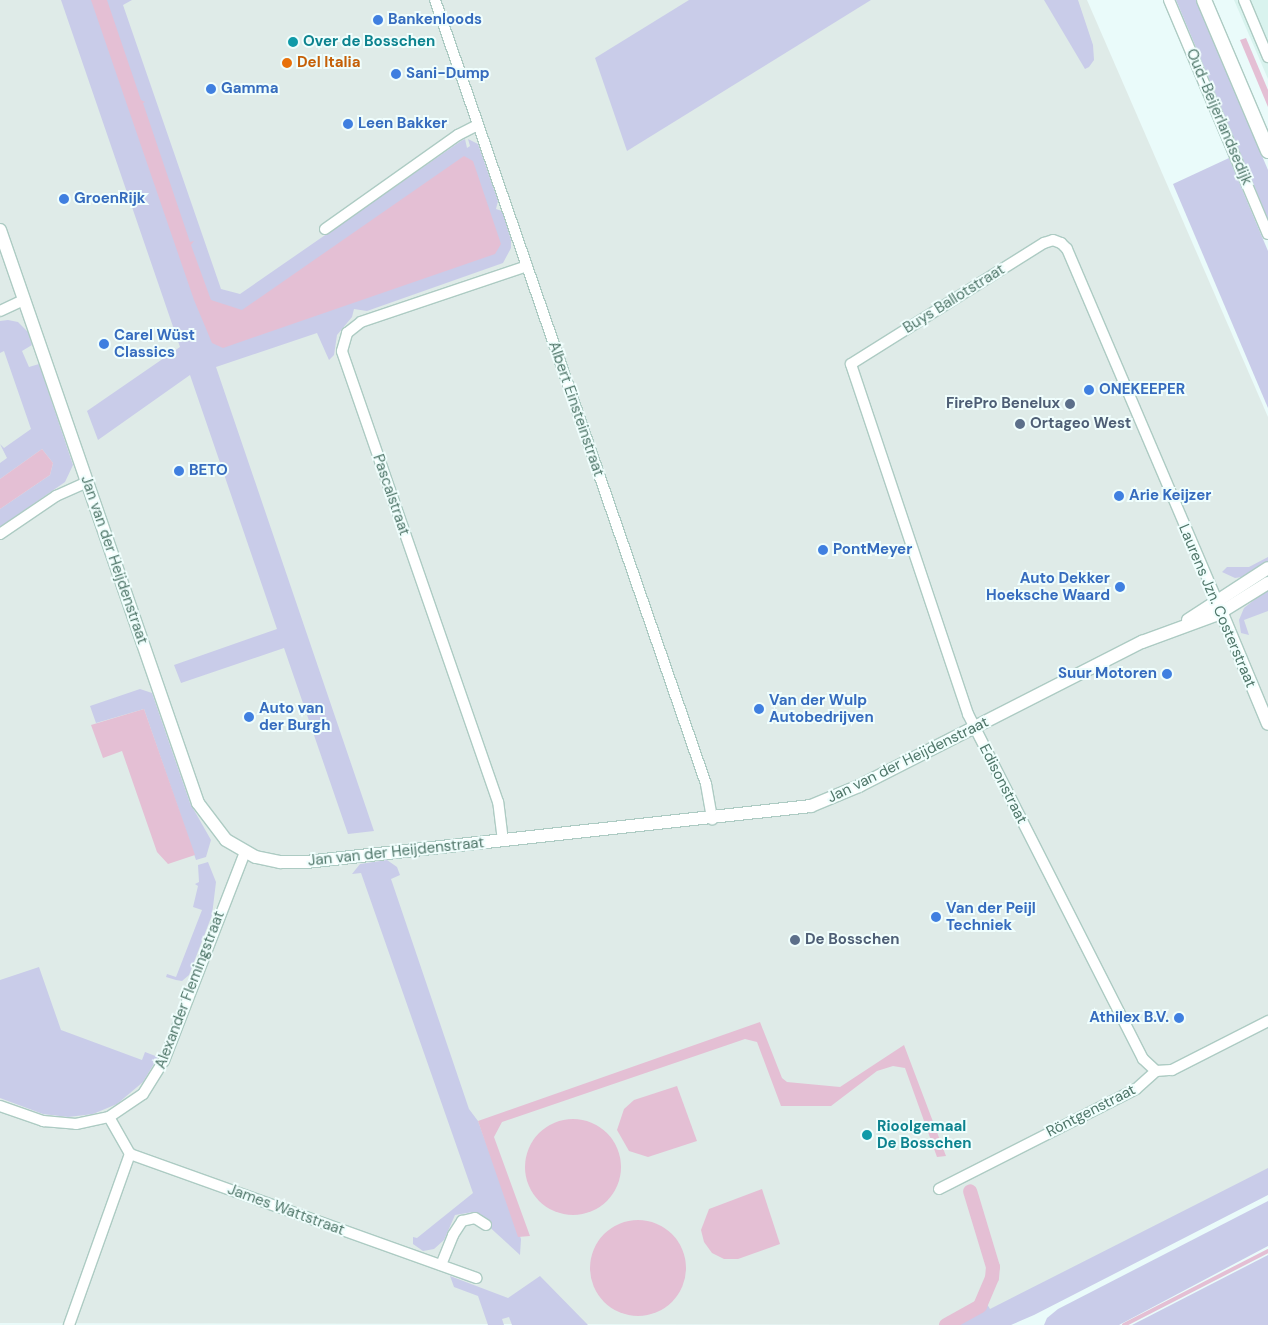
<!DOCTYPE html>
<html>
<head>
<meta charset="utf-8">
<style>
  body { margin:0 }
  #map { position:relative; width:1268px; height:1325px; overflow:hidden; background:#eafbfa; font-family:"DM Sans",sans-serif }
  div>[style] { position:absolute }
  .residential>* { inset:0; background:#d9f3ee }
  .industrial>* { inset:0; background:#dfebe8 }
  .green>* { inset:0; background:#c9cce9 }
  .water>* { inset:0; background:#e4bfd4 }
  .round { border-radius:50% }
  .stream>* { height:4px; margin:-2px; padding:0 2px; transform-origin:2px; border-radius:2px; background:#e4bfd4 }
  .canal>* { height:14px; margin:-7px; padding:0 7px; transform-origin:7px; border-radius:7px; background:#e4bfd4 }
  .roads { filter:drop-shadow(1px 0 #adcbc3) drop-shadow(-1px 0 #adcbc3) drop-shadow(0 1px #adcbc3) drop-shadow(0 -1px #adcbc3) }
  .minor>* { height:10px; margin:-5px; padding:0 5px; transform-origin:5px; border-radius:5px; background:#fff }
  .tertiary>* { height:12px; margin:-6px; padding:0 6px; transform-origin:6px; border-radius:6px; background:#fff }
  .secondary>* { height:14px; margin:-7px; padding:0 7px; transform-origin:7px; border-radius:7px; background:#fff }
  .dots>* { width:14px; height:14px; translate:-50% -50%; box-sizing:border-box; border:2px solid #f0fefd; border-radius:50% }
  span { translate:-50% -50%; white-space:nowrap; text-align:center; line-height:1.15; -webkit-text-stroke:4px #f0fefd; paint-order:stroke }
  .shop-label { font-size:15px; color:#366cbe; font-weight:700 }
  .left { translate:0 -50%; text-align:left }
  .right { translate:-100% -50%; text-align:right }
  .culture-label { font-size:15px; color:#0d838f; font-weight:700 }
  .food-label { font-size:15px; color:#c56008; font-weight:700 }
  .street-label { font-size:15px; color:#4e7568 }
  .service-label { font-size:15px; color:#4e5e75; font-weight:700 }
</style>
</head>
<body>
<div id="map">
  <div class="residential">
    <i style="clip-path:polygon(1234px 0,1268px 0,1268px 79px)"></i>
  </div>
  <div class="industrial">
    <i style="clip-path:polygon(0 0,1087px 0,1268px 417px,1268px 1177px,975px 1325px,0 1323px)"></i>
  </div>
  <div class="green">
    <i style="clip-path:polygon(61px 0,132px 0,123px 5px,221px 289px,240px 294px,461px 141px,465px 139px,467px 148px,470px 146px,468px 139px,478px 144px,498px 201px,496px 209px,502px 211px,511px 240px,511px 248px,503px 263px,367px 311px,354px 309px,352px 317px,337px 335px,334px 355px,329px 360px,317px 333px,216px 367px,374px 831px,348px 834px,284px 648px,181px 683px,174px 665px,277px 629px,190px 375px,98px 440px,87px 411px,180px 347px)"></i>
    <i style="clip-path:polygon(689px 0,871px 0,627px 151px,595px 58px)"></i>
    <i style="clip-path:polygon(1044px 0,1078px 0,1093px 45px,1094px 60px,1089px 67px,1085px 69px)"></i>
    <i style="clip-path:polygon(1176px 0,1196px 0,1268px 170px,1268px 219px)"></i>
    <i style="clip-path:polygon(1229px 158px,1268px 251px,1268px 408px,1173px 184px)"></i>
    <i style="clip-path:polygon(8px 320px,18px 322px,28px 332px,32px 345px,22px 351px,29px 367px,39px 364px,73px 465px,65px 482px,0 527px,0 509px,50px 475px,53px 463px,42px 449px,0 479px,0 463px,7px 458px,0 444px,4px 448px,31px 429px,4px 351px,0 353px,0 321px)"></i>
    <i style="clip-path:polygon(1268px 557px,1268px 564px,1248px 576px,1235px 578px,1222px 572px,1227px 567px,1249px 567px)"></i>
    <i style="clip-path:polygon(1268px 589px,1268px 611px,1244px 620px,1249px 635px,1241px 633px,1239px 620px,1244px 608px)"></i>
    <i style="clip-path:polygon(140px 689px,152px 693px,190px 803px,211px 840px,206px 857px,196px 860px,144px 709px,96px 723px,90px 706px)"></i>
    <i style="clip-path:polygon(387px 860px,397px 867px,400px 875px,391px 879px,469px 1109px,478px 1121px,521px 1239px,520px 1255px,473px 1212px,455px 1215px,444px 1240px,434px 1249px,423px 1251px,413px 1244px,413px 1237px,417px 1238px,473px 1193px,361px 873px,352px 874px,360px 864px)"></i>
    <i style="clip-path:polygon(208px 862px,216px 882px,212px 915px,189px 975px,182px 981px,176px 980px,166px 977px,167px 974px,176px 977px,202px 910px,193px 907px,198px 886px,195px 884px,199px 882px,198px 865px)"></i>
    <i style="clip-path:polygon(39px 967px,61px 1030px,142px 1060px,145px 1052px,158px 1057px,143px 1082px,117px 1104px,93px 1114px,68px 1117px,43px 1114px,0 1098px,0 980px)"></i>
    <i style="clip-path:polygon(1268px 1168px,1268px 1195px,1034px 1315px,1011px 1325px,954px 1325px,987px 1304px,990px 1309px)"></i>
    <i style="clip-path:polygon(1268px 1201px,1268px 1246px,1119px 1325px,1044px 1325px,1047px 1318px,1058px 1309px)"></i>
    <i style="clip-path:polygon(1268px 1255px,1268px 1325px,1132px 1325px)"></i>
    <i style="clip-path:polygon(450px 1276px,508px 1298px,540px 1276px,588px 1325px,512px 1325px,509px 1317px,502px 1319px,504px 1325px,488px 1325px,478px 1296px,454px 1287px)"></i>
  </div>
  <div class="water">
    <i style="clip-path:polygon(91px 0,107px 0,141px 100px,145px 102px,143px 103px,190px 242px,194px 241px,191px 245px,211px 300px,242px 310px,464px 156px,473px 161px,501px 244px,495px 254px,223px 348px,212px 343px,194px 300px)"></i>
    <i style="clip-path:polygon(1246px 38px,1268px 90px,1268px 107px,1240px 40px)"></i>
    <i style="clip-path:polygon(42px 449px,53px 463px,50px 475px,0 509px,0 479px)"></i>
    <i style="clip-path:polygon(144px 709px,195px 855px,168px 864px,157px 852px,122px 751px,103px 758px,91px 725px)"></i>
    <i style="clip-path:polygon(760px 1022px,782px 1078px,787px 1082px,840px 1087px,904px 1045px,946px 1156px,937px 1157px,905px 1068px,893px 1066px,877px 1071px,831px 1106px,781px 1106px,757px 1042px,745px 1039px,502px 1122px,494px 1137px,530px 1236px,518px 1237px,478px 1121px)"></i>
    <i style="clip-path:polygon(677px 1086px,697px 1141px,648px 1157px,629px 1151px,617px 1130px,624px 1109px,634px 1100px)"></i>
    <i class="round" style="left:525px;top:1119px;width:96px;height:96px"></i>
    <i style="clip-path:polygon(762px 1189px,780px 1244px,738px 1259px,724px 1259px,712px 1253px,704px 1242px,701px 1230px,709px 1209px)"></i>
    <i class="round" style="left:590px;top:1220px;width:96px;height:96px"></i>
  </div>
  <div class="stream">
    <i style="left:1124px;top:1325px;width:162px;rotate:-27.2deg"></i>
  </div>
  <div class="canal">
    <i style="left:946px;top:1325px;width:39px;rotate:-29deg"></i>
    <i style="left:980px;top:1306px;width:30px;rotate:-67deg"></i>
    <i style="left:992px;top:1278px;width:11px;rotate:-85deg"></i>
    <i style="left:993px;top:1267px;width:79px;rotate:-106.8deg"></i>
  </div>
  <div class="roads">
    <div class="minor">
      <i style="left:435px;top:0;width:830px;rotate:70.93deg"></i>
      <i style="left:706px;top:784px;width:36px;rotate:80deg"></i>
      <i style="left:1169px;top:0;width:254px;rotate:67.1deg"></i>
      <i style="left:1244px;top:0;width:62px;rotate:67.2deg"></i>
      <i style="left:325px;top:229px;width:163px;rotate:-35.3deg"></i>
      <i style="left:458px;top:135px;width:22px;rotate:-27deg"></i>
      <i style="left:0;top:311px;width:26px;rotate:-25deg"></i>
      <i style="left:0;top:534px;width:68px;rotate:-34.2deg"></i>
      <i style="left:56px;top:496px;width:34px;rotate:-24deg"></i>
      <i style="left:503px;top:841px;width:39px;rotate:-97deg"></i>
      <i style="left:498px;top:802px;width:477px;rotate:-109.1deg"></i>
      <i style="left:342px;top:351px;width:19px;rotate:-74deg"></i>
      <i style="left:347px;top:333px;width:18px;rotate:-38deg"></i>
      <i style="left:361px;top:322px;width:175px;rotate:-18.6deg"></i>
      <i style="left:1156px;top:1071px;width:18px;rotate:-137deg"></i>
      <i style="left:1143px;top:1059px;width:387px;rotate:-116.9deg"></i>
      <i style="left:968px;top:714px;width:369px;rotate:-108.5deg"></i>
      <i style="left:851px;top:364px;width:228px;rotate:-32.1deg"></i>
      <i style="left:1044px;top:243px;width:9px;rotate:-18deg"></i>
      <i style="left:1053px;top:240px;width:9px;rotate:21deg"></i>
      <i style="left:1061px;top:243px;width:8px;rotate:45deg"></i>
      <i style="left:1067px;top:249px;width:380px;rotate:66.9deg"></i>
      <i style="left:0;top:1106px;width:46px;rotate:19.2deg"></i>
      <i style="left:43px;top:1121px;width:33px;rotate:5deg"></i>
      <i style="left:76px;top:1124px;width:34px;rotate:-12deg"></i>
      <i style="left:109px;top:1117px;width:41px;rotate:-34.1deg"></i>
      <i style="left:143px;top:1094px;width:39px;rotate:-58deg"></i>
      <i style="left:164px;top:1061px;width:224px;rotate:-68.8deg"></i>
      <i style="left:109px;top:1117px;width:43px;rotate:60.4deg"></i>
      <i style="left:130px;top:1154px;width:368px;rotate:19.7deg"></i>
      <i style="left:939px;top:1189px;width:221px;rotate:-26.9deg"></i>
      <i style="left:1136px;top:1089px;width:27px;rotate:-42deg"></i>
      <i style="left:1156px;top:1071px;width:16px;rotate:-4deg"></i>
      <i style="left:1172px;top:1070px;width:108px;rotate:-27deg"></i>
      <i style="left:441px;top:1265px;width:32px;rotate:-68deg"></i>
      <i style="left:453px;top:1235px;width:17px;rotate:-57deg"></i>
      <i style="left:462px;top:1221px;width:13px;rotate:-13deg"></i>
      <i style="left:475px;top:1218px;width:13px;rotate:32deg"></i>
      <i style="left:69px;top:1325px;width:182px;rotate:-70.4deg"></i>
    </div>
    <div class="tertiary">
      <i style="left:0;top:230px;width:606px;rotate:70.94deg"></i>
      <i style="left:198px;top:803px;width:46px;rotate:52.9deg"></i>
      <i style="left:226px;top:840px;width:34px;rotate:30deg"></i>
      <i style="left:256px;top:857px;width:25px;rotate:12deg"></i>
      <i style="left:280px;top:862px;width:26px"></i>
      <i style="left:306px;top:862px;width:508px;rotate:-6.33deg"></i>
      <i style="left:811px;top:806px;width:52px;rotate:-22.6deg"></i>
      <i style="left:859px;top:786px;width:318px;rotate:-27deg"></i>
      <i style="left:1142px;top:642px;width:81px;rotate:-20.2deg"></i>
      <i style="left:1218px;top:614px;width:59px;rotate:-31.8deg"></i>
      <i style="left:1216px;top:599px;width:135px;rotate:67.4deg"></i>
      <i style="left:1188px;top:620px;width:95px;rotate:-33deg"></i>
    </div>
    <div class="secondary">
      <i style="left:1204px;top:0;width:164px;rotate:67deg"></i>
    </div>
  </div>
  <div class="dots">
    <i style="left:378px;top:20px;background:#3f7fe0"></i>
    <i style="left:293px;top:42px;background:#0f9aa8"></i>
    <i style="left:287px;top:63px;background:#e8710a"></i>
    <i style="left:396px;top:74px;background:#3f7fe0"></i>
    <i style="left:211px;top:89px;background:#3f7fe0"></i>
    <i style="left:348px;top:124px;background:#3f7fe0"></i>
    <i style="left:64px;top:199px;background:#3f7fe0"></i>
    <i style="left:104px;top:344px;background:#3f7fe0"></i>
    <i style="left:1089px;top:390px;background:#3f7fe0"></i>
    <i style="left:1070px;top:404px;background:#5c6f8a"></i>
    <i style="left:1020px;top:424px;background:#5c6f8a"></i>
    <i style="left:179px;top:471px;background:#3f7fe0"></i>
    <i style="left:1119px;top:496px;background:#3f7fe0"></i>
    <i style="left:823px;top:550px;background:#3f7fe0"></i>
    <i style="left:1120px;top:587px;background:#3f7fe0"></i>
    <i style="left:1167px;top:674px;background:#3f7fe0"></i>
    <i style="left:759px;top:709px;background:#3f7fe0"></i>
    <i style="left:249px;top:717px;background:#3f7fe0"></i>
    <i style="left:936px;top:917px;background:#3f7fe0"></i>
    <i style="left:795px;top:940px;background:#5c6f8a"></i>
    <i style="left:1179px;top:1018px;background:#3f7fe0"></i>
    <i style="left:867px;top:1135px;background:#0f9aa8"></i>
  </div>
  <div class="shop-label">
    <span class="left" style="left:388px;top:20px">Bankenloods</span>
    <span class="left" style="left:406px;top:74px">Sani-Dump</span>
    <span class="left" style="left:221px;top:89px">Gamma</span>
    <span class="left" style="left:358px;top:124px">Leen Bakker</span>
    <span class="left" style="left:74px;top:199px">GroenRijk</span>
    <span class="left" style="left:114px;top:344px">Carel Wüst<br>Classics</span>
    <span class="left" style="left:1099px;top:390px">ONEKEEPER</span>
    <span class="left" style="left:189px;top:471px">BETO</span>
    <span class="left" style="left:1129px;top:496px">Arie Keijzer</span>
    <span class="left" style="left:833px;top:550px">PontMeyer</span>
    <span class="right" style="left:1110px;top:587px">Auto Dekker<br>Hoeksche Waard</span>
    <span class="right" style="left:1157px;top:674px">Suur Motoren</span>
    <span class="left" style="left:769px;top:709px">Van der Wulp<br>Autobedrijven</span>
    <span class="left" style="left:259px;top:717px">Auto van<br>der Burgh</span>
    <span class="left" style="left:946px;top:917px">Van der Peijl<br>Techniek</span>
    <span class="right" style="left:1169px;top:1018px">Athilex B.V.</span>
  </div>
  <div class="culture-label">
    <span class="left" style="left:303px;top:42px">Over de Bosschen</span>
    <span class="left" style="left:877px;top:1135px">Rioolgemaal<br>De Bosschen</span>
  </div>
  <div class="food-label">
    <span class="left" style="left:297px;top:63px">Del Italia</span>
  </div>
  <div class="street-label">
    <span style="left:1219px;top:117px;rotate:67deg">Oud-Beijerlandsedijk</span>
    <span style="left:954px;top:299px;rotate:-32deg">Buys Ballotstraat</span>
    <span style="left:576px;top:409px;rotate:71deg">Albert Einsteinstraat</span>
    <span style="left:391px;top:495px;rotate:71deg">Pascalstraat</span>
    <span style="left:114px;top:560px;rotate:71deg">Jan van der Heijdenstraat</span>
    <span style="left:1217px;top:606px;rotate:67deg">Laurens Jzn. Costerstraat</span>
    <span style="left:908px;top:760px;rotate:-26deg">Jan van der Heijdenstraat</span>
    <span style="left:1003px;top:784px;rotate:63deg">Edisonstraat</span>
    <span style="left:396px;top:852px;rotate:-6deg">Jan van der Heijdenstraat</span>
    <span style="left:190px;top:990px;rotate:-69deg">Alexander Flemingstraat</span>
    <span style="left:1091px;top:1111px;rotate:-27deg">Röntgenstraat</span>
    <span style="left:286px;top:1210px;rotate:20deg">James Wattstraat</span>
  </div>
  <div class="service-label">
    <span class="right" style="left:1060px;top:404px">FirePro Benelux</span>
    <span class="left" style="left:1030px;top:424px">Ortageo West</span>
    <span class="left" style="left:805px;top:940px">De Bosschen</span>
  </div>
</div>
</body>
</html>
